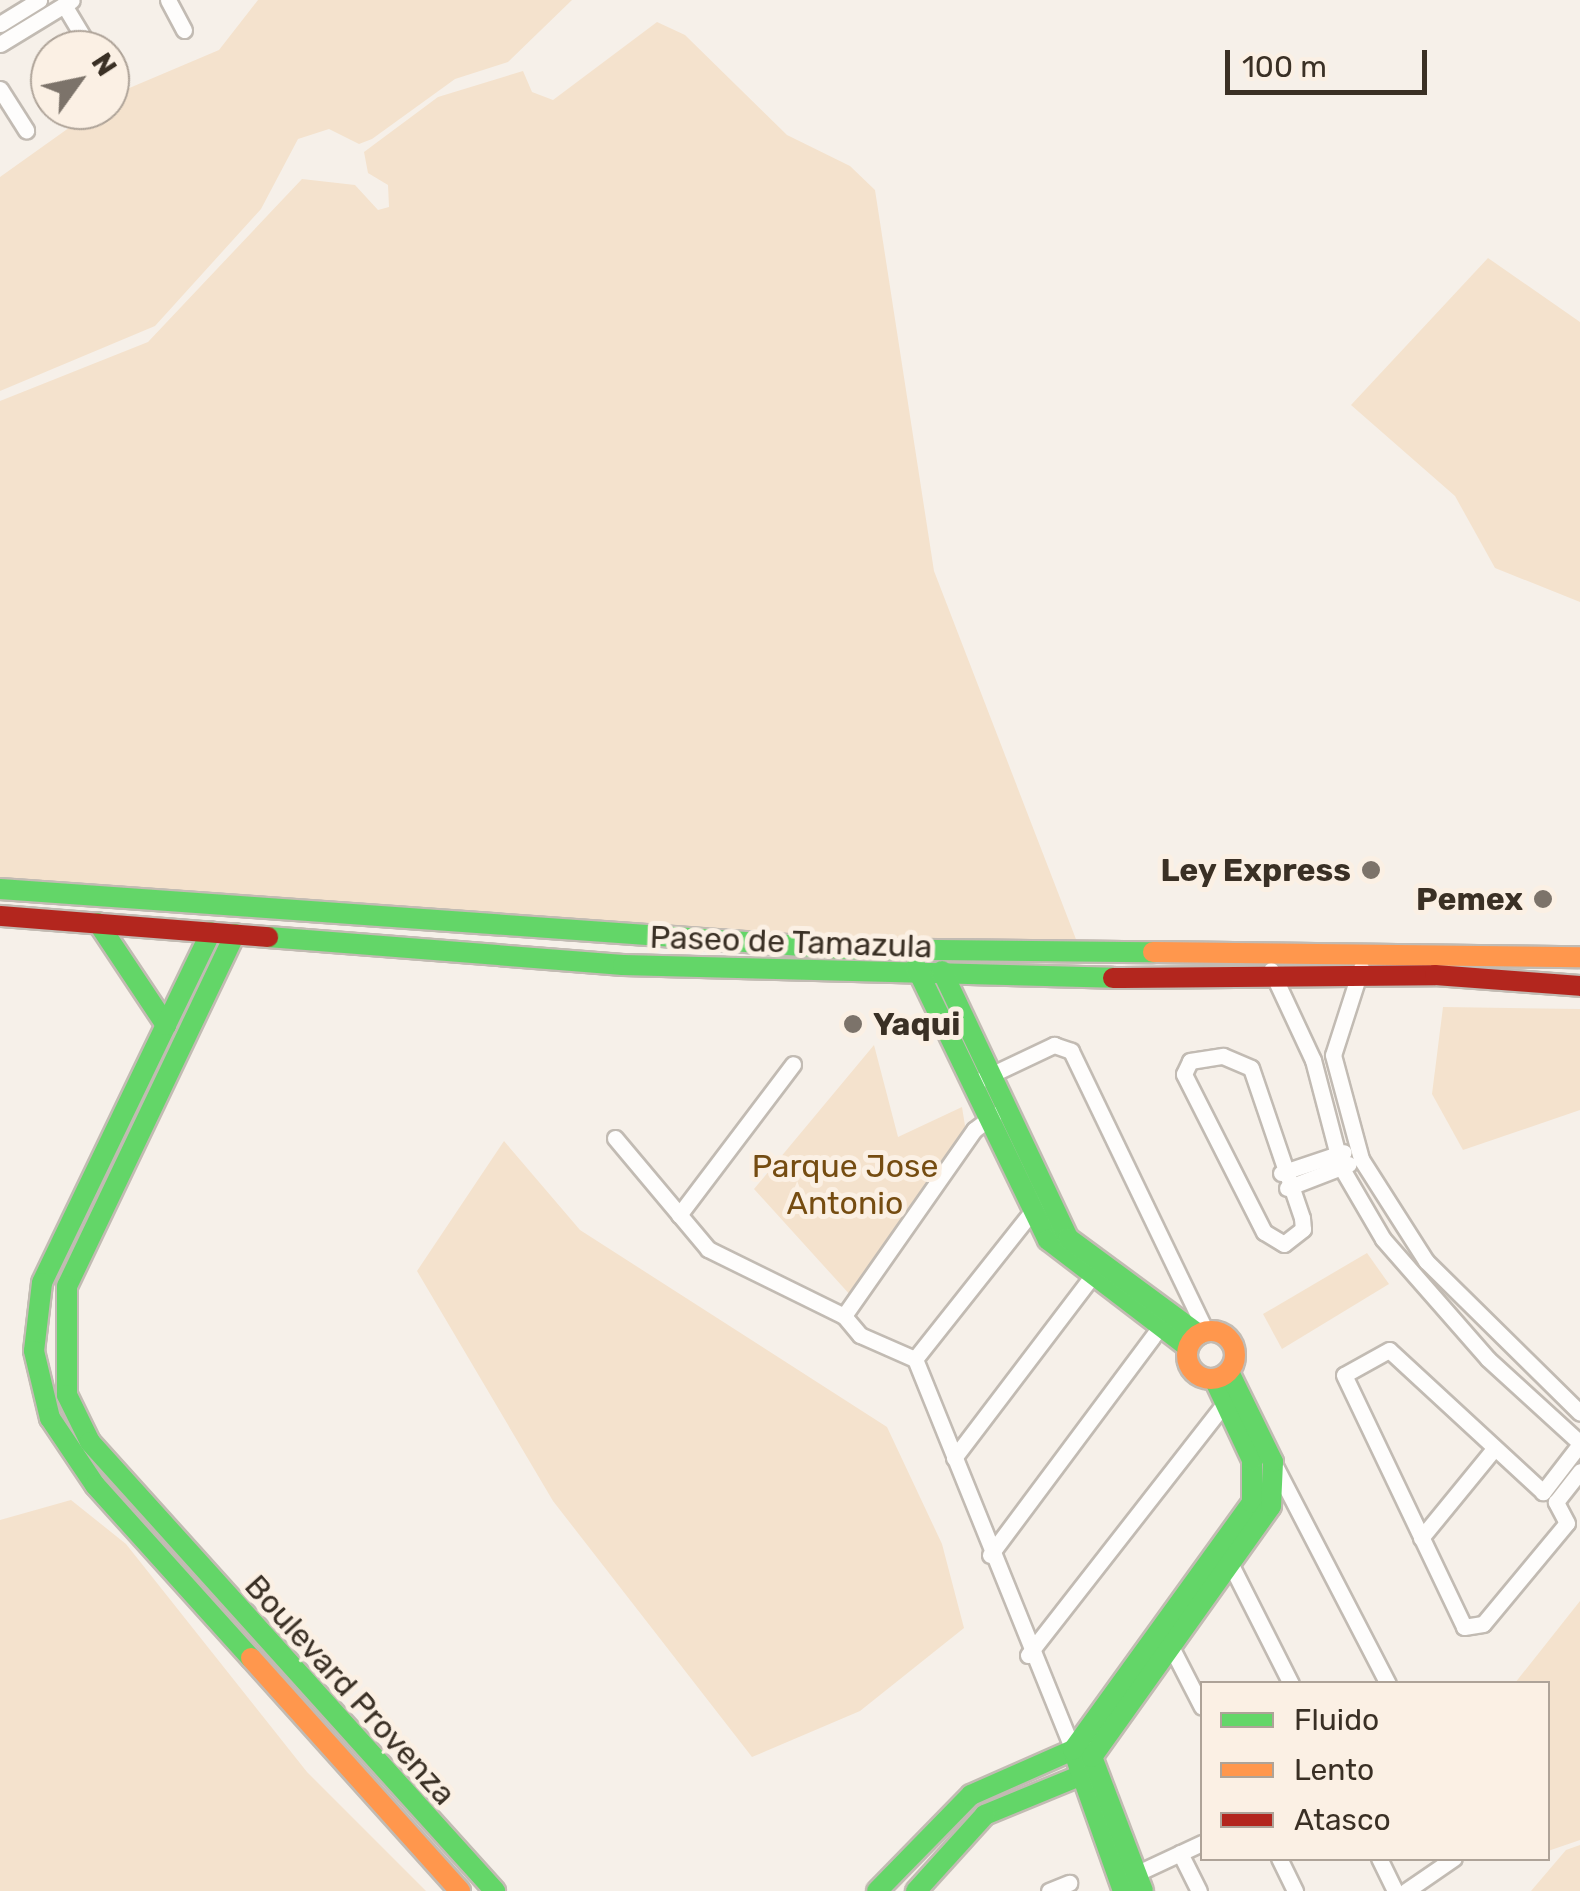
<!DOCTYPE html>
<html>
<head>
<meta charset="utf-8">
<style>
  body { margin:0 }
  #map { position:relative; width:1580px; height:1891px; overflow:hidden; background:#f6f0e9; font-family:Rubik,sans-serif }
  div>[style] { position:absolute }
  .green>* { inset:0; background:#f4e2cd }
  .roads { filter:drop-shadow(2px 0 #c2bbb3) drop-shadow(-2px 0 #c2bbb3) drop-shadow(0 2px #c2bbb3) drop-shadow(0 -2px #c2bbb3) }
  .street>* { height:15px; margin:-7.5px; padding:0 7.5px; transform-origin:7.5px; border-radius:7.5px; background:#fefdfc }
  .fast>* { height:20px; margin:-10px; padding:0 10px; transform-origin:10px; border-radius:10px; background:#63d668 }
  .slow>* { height:20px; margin:-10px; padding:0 10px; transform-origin:10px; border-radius:10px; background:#ff974d }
  .slow>.ring { margin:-10px; padding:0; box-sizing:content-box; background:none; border:20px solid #ff974d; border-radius:50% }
  .jam>* { height:20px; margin:-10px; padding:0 10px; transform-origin:10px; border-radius:10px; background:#b3261e }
  .dots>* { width:28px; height:28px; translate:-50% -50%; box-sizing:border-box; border:5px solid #fbf0e4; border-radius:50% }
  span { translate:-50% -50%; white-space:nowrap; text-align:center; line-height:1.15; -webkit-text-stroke:10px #fbf0e4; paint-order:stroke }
  .poi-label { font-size:32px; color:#3a3025; font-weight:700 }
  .right { translate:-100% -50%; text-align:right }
  .left { translate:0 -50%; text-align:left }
  .street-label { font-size:32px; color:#3a3025 }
  .park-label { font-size:32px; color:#754c11 }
  .legend { position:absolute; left:1200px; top:1681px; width:350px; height:180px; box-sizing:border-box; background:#fbf0e4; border:2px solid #aea398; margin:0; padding:12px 18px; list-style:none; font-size:30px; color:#3a3025 }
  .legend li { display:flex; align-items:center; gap:20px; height:50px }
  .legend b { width:50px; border:2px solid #aea398 }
  .north { position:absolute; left:30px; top:30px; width:100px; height:100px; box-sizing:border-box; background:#fbf0e4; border:2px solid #aea398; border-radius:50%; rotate:57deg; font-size:28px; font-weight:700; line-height:40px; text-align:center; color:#3a3025 }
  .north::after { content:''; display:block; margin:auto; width:35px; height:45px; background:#7c736a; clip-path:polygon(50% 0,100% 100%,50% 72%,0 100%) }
  .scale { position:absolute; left:1225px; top:50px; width:202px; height:45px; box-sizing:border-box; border:5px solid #3a3025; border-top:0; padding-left:12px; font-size:30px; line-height:35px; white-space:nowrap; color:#3a3025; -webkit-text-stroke:8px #fbf0e4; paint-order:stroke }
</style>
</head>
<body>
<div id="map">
  <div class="green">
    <i style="clip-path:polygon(258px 0,572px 0,508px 62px,455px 79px,372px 139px,359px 144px,329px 129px,298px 139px,261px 209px,155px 326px,0 391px,0 177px,94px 110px,110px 110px,127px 89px,219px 50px)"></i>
    <i style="clip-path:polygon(657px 22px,685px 35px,787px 135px,850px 166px,875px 190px,934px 571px,1079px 947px,908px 948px,0 886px,0 401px,148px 342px,302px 179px,355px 185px,378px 210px,389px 207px,388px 185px,368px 173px,364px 152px,438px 97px,523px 71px,532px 92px,553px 100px)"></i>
    <i style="clip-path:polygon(1488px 258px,1580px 322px,1580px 602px,1495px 568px,1455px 496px,1351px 405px)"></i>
    <i style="clip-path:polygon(1443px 1007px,1580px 1009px,1580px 1110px,1463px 1150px,1432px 1094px)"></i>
    <i style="clip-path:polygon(874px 1045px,898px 1137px,962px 1107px,966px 1132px,852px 1297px,754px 1189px)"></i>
    <i style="clip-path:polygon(504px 1141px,580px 1230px,887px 1427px,942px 1544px,964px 1628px,860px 1711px,752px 1757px,553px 1501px,417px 1271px)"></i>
    <i style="clip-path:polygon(1367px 1253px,1389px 1284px,1282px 1349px,1263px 1314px)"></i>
    <i style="clip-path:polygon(71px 1500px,126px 1544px,307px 1772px,426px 1891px,0 1891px,0 1520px)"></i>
    <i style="clip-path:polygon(1580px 1601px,1580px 1840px,1548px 1851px,1548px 1684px,1515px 1683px)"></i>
    <i style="clip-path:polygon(1580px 1845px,1580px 1891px,1531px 1891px,1566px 1850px)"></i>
  </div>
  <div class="roads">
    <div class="street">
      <i style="left:168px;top:0;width:34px;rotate:62deg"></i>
      <i style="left:64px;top:5px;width:52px;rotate:59deg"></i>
      <i style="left:0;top:24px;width:46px;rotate:-31.6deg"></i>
      <i style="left:0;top:44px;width:84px;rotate:-31.4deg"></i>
      <i style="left:110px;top:82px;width:2px;rotate:63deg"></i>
      <i style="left:0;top:89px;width:49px;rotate:57.6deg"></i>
      <i style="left:1361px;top:968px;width:91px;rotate:107.8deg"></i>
      <i style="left:1333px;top:1055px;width:108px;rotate:74.9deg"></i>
      <i style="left:1361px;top:1159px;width:121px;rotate:57.5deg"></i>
      <i style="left:1426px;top:1261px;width:216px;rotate:44.6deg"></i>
      <i style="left:1271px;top:970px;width:99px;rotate:65deg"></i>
      <i style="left:1313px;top:1060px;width:111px;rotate:75.3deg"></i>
      <i style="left:1341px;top:1167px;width:83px;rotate:59.7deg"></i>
      <i style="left:1383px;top:1239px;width:159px;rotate:48.8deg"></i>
      <i style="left:1488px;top:1359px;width:125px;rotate:42.4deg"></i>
      <i style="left:1223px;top:1056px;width:30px;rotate:23deg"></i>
      <i style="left:1251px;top:1068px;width:158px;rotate:71.2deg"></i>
      <i style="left:1302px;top:1218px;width:11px;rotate:85deg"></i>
      <i style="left:1303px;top:1229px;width:24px;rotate:142deg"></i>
      <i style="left:1284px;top:1244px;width:23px;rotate:-149deg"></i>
      <i style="left:1264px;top:1232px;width:177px;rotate:-116.9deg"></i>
      <i style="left:1184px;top:1074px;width:14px;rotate:-65deg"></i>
      <i style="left:1190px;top:1061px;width:33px;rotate:-9deg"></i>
      <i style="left:982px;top:1079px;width:80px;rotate:-25.3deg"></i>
      <i style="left:1054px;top:1045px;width:18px;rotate:19deg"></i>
      <i style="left:1071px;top:1051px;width:311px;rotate:64.3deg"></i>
      <i style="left:995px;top:1114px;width:26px;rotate:143deg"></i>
      <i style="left:974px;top:1130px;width:227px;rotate:125deg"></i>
      <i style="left:844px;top:1316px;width:25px;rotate:50deg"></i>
      <i style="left:860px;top:1335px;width:60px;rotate:23.6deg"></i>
      <i style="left:915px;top:1359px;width:422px;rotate:68deg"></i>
      <i style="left:615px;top:1138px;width:145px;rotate:50deg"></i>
      <i style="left:708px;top:1249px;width:152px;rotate:26.2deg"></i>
      <i style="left:1281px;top:1173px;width:66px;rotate:-18.4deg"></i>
      <i style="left:1287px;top:1188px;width:66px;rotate:-21.2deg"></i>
      <i style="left:679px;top:1215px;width:189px;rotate:-52.9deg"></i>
      <i style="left:915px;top:1359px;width:198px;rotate:-51.6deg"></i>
      <i style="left:1580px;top:1444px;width:61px;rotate:127.6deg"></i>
      <i style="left:1543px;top:1492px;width:209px;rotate:-137.3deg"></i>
      <i style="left:1389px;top:1350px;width:51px;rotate:150.9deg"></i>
      <i style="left:1344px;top:1375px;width:279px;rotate:64.5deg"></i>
      <i style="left:1464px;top:1627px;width:19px;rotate:-9deg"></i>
      <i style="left:1483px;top:1624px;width:131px;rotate:-50.3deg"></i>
      <i style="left:1567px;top:1523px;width:24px;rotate:-118deg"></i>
      <i style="left:1556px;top:1502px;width:39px;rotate:-52deg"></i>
      <i style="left:954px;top:1458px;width:238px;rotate:-52.8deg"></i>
      <i style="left:1273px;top:1462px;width:250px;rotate:62.6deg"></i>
      <i style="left:1421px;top:1538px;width:114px;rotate:-50.7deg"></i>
      <i style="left:990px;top:1555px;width:284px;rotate:-53.3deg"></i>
      <i style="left:1232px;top:1567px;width:131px;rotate:63.2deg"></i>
      <i style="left:1167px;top:1639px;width:76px;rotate:62.8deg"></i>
      <i style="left:1028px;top:1655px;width:330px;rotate:-52deg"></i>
      <i style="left:1180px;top:1853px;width:42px;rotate:63.4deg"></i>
      <i style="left:1279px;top:1858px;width:37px;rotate:64deg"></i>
      <i style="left:1379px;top:1858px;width:37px;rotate:64deg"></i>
      <i style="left:1129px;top:1877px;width:81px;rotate:-25deg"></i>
      <i style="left:1049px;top:1891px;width:22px;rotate:-22deg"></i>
      <i style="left:1406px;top:1891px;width:58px;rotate:-34.5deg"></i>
    </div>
    <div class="fast">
      <i style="left:0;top:889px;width:846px;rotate:4.07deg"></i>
      <i style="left:844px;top:949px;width:309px;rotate:0.6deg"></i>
      <i style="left:98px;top:923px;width:123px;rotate:56.3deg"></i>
      <i style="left:166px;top:1025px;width:286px;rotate:115.7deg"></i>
      <i style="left:42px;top:1283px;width:68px;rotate:96.7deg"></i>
      <i style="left:34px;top:1351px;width:69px;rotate:76.6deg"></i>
      <i style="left:50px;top:1418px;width:81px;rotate:56.1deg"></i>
      <i style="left:95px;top:1485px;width:233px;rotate:48deg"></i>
      <i style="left:235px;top:934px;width:390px;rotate:115.5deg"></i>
      <i style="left:67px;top:1286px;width:109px;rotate:90deg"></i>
      <i style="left:67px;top:1395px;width:52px;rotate:63.9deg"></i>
      <i style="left:90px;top:1442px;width:605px;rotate:47.95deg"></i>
      <i style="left:268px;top:937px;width:356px;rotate:4.5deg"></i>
      <i style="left:623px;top:965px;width:490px;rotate:1.5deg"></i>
      <i style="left:916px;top:967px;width:303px;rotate:64.2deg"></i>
      <i style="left:1048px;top:1240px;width:176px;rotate:37.4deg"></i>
      <i style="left:942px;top:971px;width:295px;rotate:64.7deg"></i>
      <i style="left:1068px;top:1238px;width:162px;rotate:36.4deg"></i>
      <i style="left:166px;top:1025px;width:103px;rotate:-64.2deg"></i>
      <i style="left:877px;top:1891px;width:134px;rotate:-45.6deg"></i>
      <i style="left:971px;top:1795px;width:111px;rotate:-23.8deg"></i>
      <i style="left:1073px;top:1750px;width:20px;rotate:20deg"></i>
      <i style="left:1092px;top:1757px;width:25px;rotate:127deg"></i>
      <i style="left:1077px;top:1777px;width:100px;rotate:157.6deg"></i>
      <i style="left:985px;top:1815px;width:103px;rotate:132.2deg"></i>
      <i style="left:1123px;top:1891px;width:150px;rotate:-109.5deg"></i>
      <i style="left:1073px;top:1750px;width:305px;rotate:-54.1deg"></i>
      <i style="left:1252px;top:1503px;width:43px;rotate:-90deg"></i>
      <i style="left:1252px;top:1460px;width:89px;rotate:-115.1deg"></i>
      <i style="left:1143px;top:1891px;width:143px;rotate:-110.8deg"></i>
      <i style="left:1092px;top:1757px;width:308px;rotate:-54.5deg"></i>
      <i style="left:1271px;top:1506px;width:44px;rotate:-87.4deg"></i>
      <i style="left:1273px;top:1462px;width:100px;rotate:-116.1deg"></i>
    </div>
    <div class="slow">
      <i style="left:1153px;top:952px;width:427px;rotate:0.7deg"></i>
      <i class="ring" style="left:1187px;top:1331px;width:28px;height:28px"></i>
      <i style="left:251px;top:1658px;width:313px;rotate:48.1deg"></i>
    </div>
    <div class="jam">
      <i style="left:0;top:916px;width:269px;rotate:4.5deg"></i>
      <i style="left:1113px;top:978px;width:322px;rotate:-0.5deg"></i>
      <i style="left:1435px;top:975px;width:145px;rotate:4.3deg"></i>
    </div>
  </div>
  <div class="dots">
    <i style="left:1371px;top:870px;background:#7c736a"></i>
    <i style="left:1543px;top:899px;background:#7c736a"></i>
    <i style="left:853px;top:1024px;background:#7c736a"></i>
  </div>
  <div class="poi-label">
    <span class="right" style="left:1351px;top:870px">Ley Express</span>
    <span class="right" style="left:1523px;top:899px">Pemex</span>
    <span class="left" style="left:873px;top:1024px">Yaqui</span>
  </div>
  <div class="street-label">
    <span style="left:791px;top:942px;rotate:2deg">Paseo de Tamazula</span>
    <span style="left:350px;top:1690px;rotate:48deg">Boulevard Provenza</span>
  </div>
  <div class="park-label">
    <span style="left:845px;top:1185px">Parque Jose<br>Antonio</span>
  </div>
  <ul class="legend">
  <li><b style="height:12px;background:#63d668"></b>Fluido</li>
  <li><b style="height:12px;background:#ff974d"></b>Lento</li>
  <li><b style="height:12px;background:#b3261e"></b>Atasco</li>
  </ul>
  <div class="north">N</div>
  <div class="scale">100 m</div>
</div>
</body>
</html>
